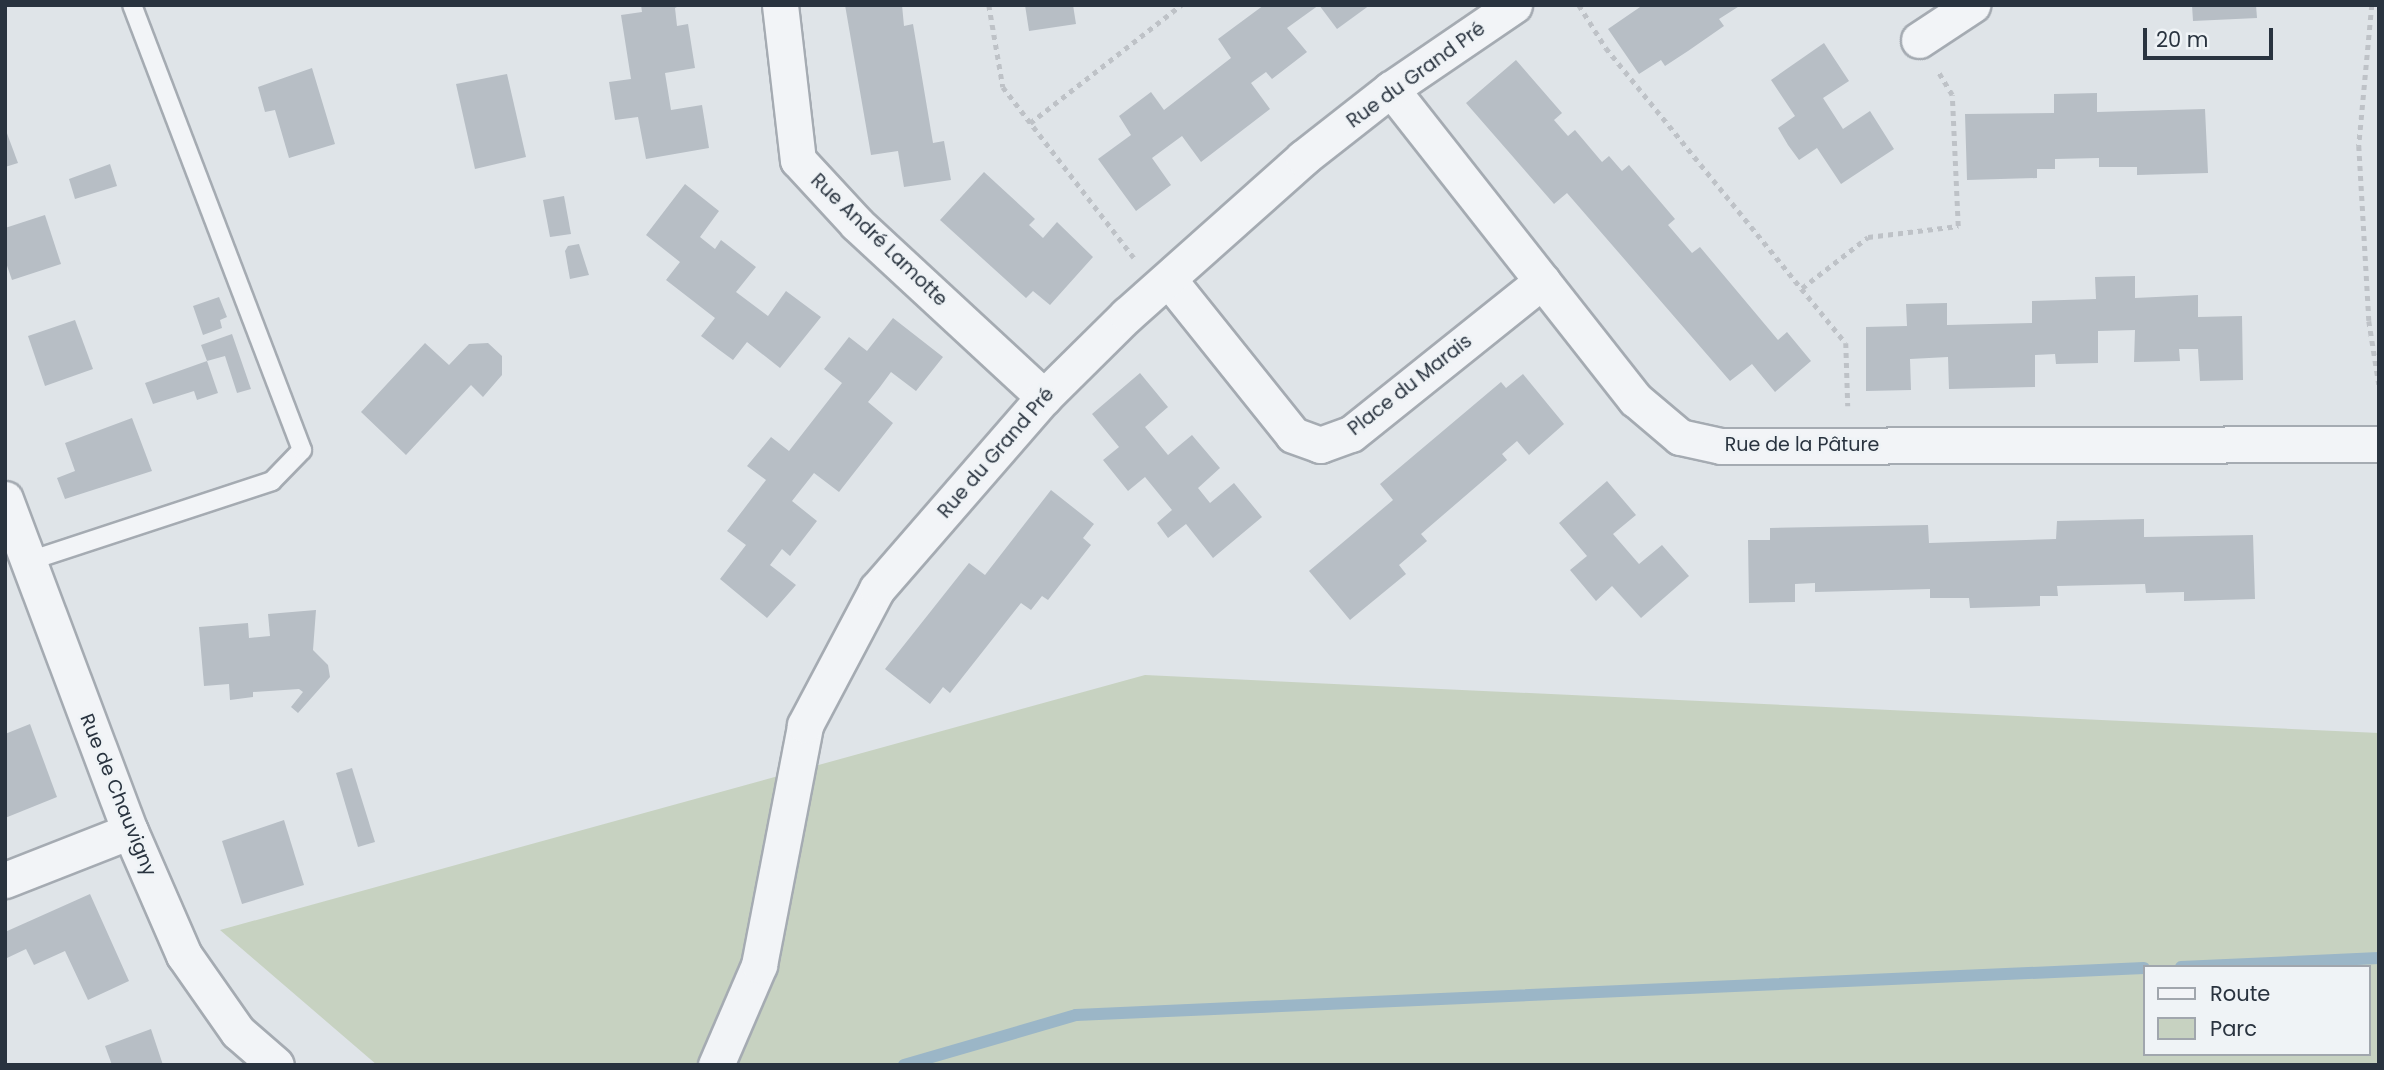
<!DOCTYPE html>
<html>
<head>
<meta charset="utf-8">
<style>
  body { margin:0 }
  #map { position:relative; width:2384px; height:1070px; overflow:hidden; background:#dfe4e8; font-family:Poppins,sans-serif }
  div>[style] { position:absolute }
  .green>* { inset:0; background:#c7d2c1 }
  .stream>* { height:12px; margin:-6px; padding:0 6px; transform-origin:6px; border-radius:6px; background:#9bb6c7 }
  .building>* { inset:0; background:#b7bec5 }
  .path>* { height:4.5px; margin-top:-2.25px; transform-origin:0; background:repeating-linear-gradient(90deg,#bec2c7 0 5px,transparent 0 10px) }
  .roads { filter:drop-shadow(2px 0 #a5abb2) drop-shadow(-2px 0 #a5abb2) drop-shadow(0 2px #a5abb2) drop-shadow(0 -2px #a5abb2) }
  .lane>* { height:18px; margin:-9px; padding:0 9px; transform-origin:9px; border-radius:9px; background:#f2f4f7 }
  .street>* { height:35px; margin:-17.5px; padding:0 17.5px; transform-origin:17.5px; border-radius:17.5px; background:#f2f4f7 }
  span { translate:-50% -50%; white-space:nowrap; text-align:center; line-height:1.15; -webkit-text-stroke:5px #eff3f6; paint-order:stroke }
  .street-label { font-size:19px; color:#29333f }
  .frame { position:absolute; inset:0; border:7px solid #29333f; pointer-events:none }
  .legend { position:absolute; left:2143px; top:965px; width:228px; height:91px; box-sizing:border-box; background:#eff3f6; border:2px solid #a0a6ad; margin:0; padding:9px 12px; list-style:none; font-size:21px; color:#29333f }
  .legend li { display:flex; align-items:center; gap:14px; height:35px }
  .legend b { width:35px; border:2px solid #a0a6ad }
  .scale { position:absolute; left:2143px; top:28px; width:130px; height:32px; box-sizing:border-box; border:4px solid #29333f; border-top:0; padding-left:9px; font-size:21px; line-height:24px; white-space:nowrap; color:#29333f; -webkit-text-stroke:5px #eff3f6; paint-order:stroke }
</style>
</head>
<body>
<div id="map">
  <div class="green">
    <i style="clip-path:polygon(evenodd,1145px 675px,2379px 733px,2379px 1065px,377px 1065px,220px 930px,1145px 675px,2144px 967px,2368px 967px,2368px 1054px,2144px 1054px,2144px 967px)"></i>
  </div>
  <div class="stream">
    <i style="left:2181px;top:967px;width:198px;rotate:-2.6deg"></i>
    <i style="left:904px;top:1065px;width:179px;rotate:-16.2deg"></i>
    <i style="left:1076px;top:1015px;width:1069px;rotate:-2.52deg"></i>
  </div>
  <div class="building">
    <i style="clip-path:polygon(641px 5px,681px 5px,675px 8px,677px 26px,688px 24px,695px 68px,665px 73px,671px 110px,702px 105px,709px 148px,646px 159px,638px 117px,615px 120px,609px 82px,631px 79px,621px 15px,642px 12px)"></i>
    <i style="clip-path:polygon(845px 5px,902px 5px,904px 26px,913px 24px,933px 143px,944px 141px,951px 180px,904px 187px,898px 151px,871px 155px)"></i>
    <i style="clip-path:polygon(1025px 5px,1073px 5px,1076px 24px,1029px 31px)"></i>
    <i style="clip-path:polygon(1264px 5px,1319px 5px,1287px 28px,1307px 52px,1272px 79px,1266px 72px,1251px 83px,1270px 109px,1201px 162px,1182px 136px,1152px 158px,1171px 185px,1136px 211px,1098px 159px,1131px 135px,1119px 116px,1151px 92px,1164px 110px,1231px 58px,1218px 39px)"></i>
    <i style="clip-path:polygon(1319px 5px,1370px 5px,1337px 29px)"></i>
    <i style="clip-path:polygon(1643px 5px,1741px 5px,1719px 19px,1724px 26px,1688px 51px,1665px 66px,1661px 60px,1639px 74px,1608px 29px)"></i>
    <i style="clip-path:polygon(2192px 5px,2256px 5px,2257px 18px,2193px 21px)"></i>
    <i style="clip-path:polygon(1824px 43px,1849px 81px,1823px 98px,1843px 129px,1870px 111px,1894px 149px,1841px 184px,1817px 148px,1799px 160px,1788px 145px,1778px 128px,1795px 116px,1771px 80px)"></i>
    <i style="clip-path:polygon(1516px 60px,1562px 113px,1554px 120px,1568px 136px,1575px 130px,1602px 162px,1609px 156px,1622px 171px,1629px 165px,1675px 219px,1668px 225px,1692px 253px,1700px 247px,1778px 340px,1787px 332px,1811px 361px,1775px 392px,1752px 364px,1730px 381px,1567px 193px,1554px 204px,1466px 103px)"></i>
    <i style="clip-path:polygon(312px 68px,335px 144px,289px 158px,275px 110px,265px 112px,258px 87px)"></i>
    <i style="clip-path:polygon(507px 74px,526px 157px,475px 169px,456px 84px)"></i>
    <i style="clip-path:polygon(2097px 93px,2097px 112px,2205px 109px,2208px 173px,2137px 175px,2137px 167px,2099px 167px,2099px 158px,2055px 159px,2055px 169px,2037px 169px,2037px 178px,1967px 180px,1965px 114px,2054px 113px,2054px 94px)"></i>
    <i style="clip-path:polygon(5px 128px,18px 163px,5px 167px)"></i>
    <i style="clip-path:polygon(110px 164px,117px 186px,75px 199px,69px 179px)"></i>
    <i style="clip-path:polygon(984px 172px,1035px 219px,1029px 225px,1043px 238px,1057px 222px,1093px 257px,1050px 305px,1033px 291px,1026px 298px,940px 220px)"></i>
    <i style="clip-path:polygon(685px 184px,719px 211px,700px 237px,715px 249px,721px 240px,756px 267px,736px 292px,768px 316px,786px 291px,821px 317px,780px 368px,747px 342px,733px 360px,718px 349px,701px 336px,715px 318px,666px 280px,680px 262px,646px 235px)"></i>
    <i style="clip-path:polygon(564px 196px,571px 234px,550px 237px,543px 200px)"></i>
    <i style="clip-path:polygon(45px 215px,61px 264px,12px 280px,5px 260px,5px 228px)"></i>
    <i style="clip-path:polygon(579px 244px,589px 275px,570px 279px,565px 251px,568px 246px)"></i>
    <i style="clip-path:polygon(2135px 276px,2135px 298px,2198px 295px,2198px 317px,2242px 316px,2243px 380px,2200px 381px,2198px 349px,2179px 349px,2180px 361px,2134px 362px,2135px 330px,2098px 331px,2098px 363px,2056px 364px,2055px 354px,2035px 355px,2035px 387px,1949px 389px,1948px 357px,1910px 359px,1911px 390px,1866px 391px,1866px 327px,1907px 326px,1906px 304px,1947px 303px,1947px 325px,2032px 323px,2032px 301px,2096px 299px,2095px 277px)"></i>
    <i style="clip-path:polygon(219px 297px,227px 317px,220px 320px,222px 328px,203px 335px,193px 306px)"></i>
    <i style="clip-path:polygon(893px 318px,943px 357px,916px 391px,891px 372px,880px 387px,868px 402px,893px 423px,839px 492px,814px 473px,792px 501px,817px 521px,790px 556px,782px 549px,770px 565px,796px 585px,767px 618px,720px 579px,746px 545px,727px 531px,766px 480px,747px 466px,771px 437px,789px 451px,842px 383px,824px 369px,849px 337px,867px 351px)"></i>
    <i style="clip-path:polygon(75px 320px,93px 369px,45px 386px,28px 336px)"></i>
    <i style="clip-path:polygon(232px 334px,251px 389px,237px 393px,225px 356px,207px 361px,218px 393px,197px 400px,194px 391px,153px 404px,145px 383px,207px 361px,201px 345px)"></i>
    <i style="clip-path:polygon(425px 343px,449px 365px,469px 344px,488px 343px,502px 356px,502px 375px,483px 397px,471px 385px,406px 455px,361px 412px)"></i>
    <i style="clip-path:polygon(1140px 373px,1168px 407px,1145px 427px,1168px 455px,1192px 435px,1220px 468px,1198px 488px,1210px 503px,1234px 483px,1262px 517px,1213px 558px,1186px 524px,1168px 538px,1157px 523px,1172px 510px,1145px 477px,1128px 491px,1103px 460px,1119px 447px,1092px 414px)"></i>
    <i style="clip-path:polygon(1523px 374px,1564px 424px,1529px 455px,1517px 441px,1502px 454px,1507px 460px,1421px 534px,1427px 541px,1399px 565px,1406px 574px,1350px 620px,1309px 571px,1393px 500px,1380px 484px,1501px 382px,1506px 388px)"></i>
    <i style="clip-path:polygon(132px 418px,152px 471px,65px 499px,57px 478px,75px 471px,65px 443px)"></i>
    <i style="clip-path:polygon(1607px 481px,1636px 515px,1613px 534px,1639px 564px,1662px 545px,1689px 576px,1641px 618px,1612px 586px,1596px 601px,1570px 570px,1587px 556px,1559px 523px)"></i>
    <i style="clip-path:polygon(1051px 490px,1094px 524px,1083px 538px,1091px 545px,1048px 600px,1042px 596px,1031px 610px,1021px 603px,950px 693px,943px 687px,930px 704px,885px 669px,969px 563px,985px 575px)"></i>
    <i style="clip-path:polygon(2144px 519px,2144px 537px,2253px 535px,2255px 599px,2184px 601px,2184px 592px,2146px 593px,2145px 584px,2057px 586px,2058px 596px,2040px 596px,2040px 606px,1970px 608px,1969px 598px,1930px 598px,1930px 589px,1815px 592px,1815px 583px,1795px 584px,1795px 602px,1749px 603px,1748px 540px,1770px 540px,1770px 528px,1928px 525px,1929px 543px,2056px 539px,2057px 521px)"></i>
    <i style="clip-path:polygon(316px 610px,313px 650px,328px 665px,330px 677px,298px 713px,291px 707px,303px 692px,299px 689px,253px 692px,253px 697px,230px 700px,229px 684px,204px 686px,199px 627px,248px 623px,249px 638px,270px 636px,268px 614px)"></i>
    <i style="clip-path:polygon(30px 724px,57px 797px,5px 818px,5px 734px)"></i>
    <i style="clip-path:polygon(352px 768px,375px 842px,358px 847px,336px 773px)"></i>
    <i style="clip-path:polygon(284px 820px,304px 885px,242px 904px,222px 841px)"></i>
    <i style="clip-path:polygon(90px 894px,129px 981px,88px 1000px,65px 951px,34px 965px,26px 949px,7px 958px,5px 932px)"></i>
    <i style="clip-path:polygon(151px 1029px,163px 1065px,112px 1065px,105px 1046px)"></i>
  </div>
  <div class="path">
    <i style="left:989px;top:5px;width:83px;rotate:80.3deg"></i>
    <i style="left:1003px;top:87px;width:215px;rotate:52.5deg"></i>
    <i style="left:1579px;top:5px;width:51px;rotate:57.9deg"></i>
    <i style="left:1606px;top:48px;width:380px;rotate:50.9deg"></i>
    <i style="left:1846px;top:343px;width:63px;rotate:88.2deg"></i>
    <i style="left:2372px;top:5px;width:142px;rotate:95.3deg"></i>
    <i style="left:2359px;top:146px;width:175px;rotate:86.7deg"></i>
    <i style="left:2369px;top:321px;width:64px;rotate:81deg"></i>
    <i style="left:1030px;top:123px;width:192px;rotate:-38deg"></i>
    <i style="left:1802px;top:288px;width:83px;rotate:-37.7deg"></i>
    <i style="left:1868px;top:237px;width:91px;rotate:-7deg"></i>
    <i style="left:1958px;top:226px;width:131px;rotate:-92.6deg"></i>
    <i style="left:1952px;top:95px;width:27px;rotate:-121deg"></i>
  </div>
  <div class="roads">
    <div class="lane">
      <i style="left:26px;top:562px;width:259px;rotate:-18.2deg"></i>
      <i style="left:272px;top:481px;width:43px;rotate:-45.9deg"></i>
      <i style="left:302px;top:450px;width:476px;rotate:-110.9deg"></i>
    </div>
    <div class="street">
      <i style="left:780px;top:5px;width:156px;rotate:83.4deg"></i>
      <i style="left:798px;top:160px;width:87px;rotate:47.3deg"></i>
      <i style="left:857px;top:224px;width:255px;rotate:42.8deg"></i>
      <i style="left:1919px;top:40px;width:64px;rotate:-33.4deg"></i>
      <i style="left:1391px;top:89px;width:395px;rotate:51.8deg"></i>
      <i style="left:1635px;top:399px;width:59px;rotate:40.2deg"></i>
      <i style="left:1680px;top:437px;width:42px;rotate:12.4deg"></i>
      <i style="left:1721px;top:446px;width:658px;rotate:-0.17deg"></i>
      <i style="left:1169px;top:280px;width:198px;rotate:51.3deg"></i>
      <i style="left:1293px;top:435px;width:29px;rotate:20deg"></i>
      <i style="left:1320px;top:445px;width:33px;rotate:-20deg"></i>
      <i style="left:1351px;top:434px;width:245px;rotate:-38.7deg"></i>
      <i style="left:5px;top:499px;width:355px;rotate:69.4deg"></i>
      <i style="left:130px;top:831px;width:135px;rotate:66.5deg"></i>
      <i style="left:184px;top:955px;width:94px;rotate:55deg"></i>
      <i style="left:238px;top:1032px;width:50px;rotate:41deg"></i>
      <i style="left:5px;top:880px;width:134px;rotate:-21.4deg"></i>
      <i style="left:716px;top:1065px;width:109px;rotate:-66.7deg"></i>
      <i style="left:759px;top:965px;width:244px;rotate:-79.1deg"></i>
      <i style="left:805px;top:725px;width:154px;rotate:-62.1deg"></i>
      <i style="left:877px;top:589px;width:254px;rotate:-49deg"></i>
      <i style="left:1044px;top:397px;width:117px;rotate:-44.7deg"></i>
      <i style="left:1127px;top:315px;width:236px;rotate:-41.7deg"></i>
      <i style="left:1303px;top:158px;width:112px;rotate:-38.1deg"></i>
      <i style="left:1391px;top:89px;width:149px;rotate:-34.3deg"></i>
    </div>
  </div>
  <div class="street-label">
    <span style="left:1416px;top:75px;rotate:-36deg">Rue du Grand Pré</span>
    <span style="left:879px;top:240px;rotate:44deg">Rue André Lamotte</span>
    <span style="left:1410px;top:385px;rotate:-38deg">Place du Marais</span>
    <span style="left:1802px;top:445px">Rue de la Pâture</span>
    <span style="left:996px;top:453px;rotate:-49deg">Rue du Grand Pré</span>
    <span style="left:118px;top:795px;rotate:68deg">Rue de Chauvigny</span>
  </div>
  <div class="frame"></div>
  <ul class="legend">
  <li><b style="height:9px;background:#f2f4f7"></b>Route</li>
  <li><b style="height:19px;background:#c7d2c1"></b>Parc</li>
  </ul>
  <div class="scale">20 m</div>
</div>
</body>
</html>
